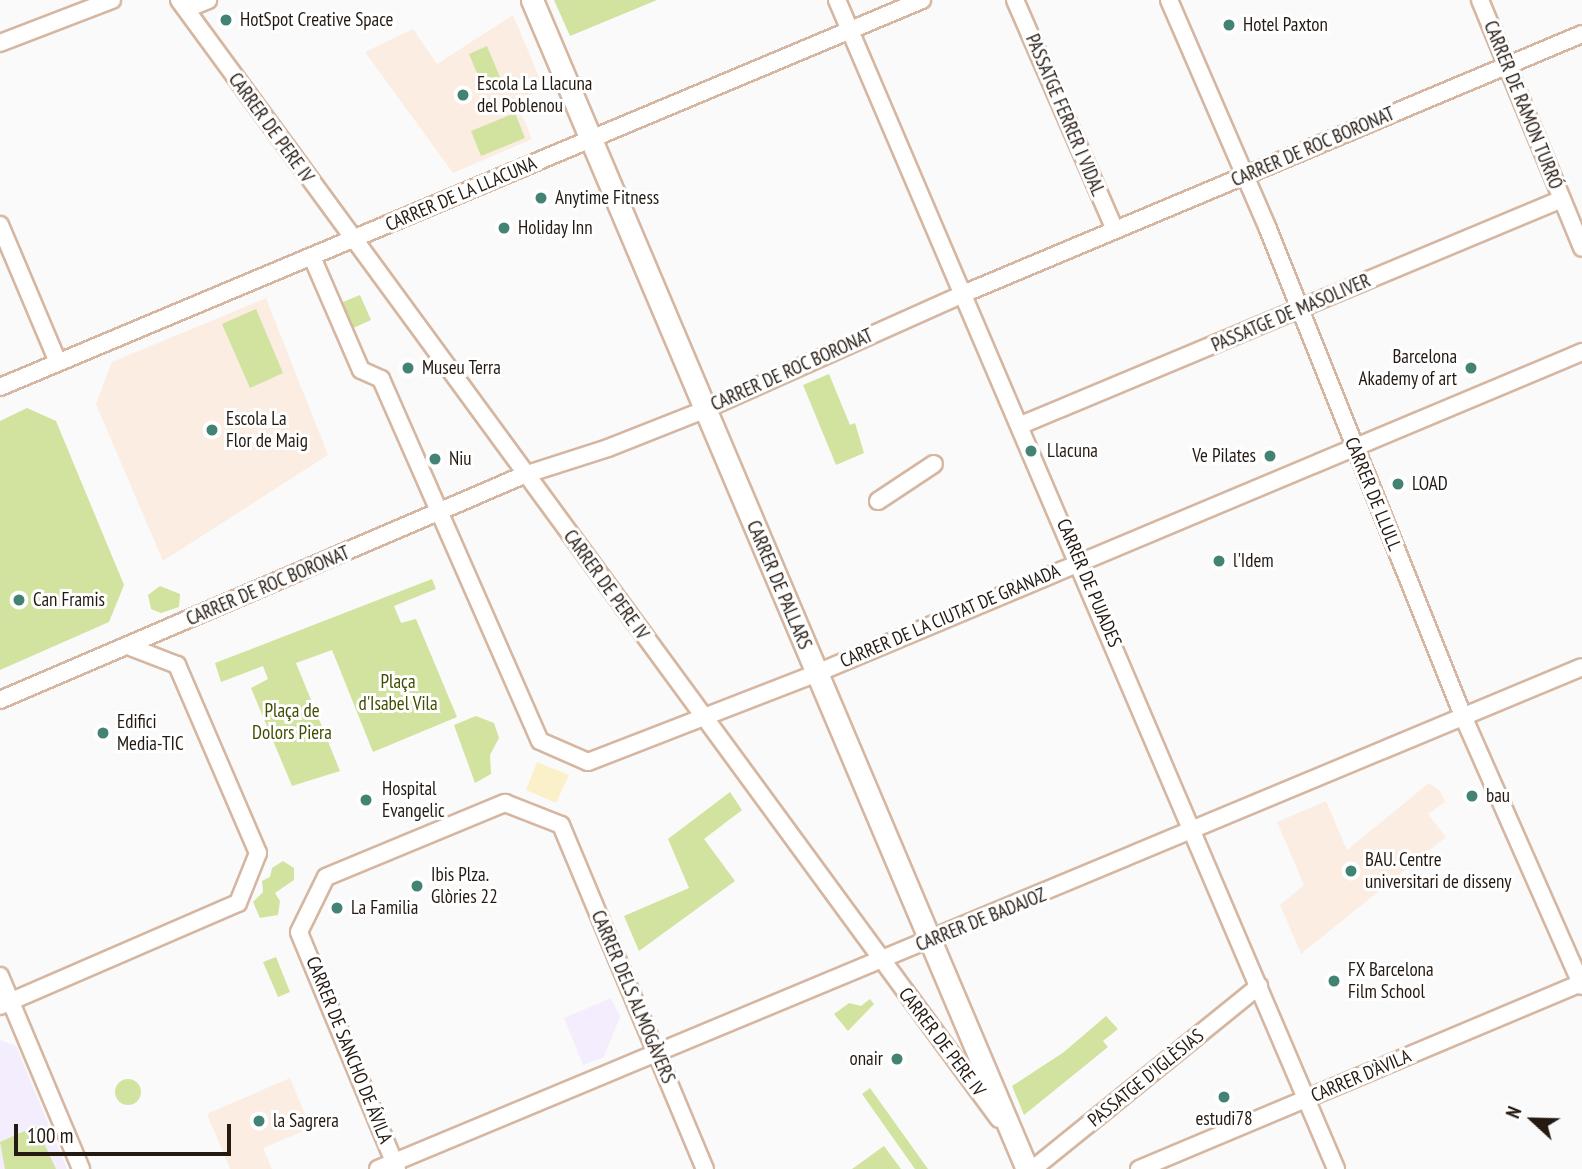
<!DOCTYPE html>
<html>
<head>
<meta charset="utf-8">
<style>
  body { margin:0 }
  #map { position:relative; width:1582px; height:1169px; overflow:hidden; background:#fafafa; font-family:"PT Sans Narrow",sans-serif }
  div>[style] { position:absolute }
  .commercial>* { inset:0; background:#f3edfe }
  .built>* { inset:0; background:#fcede2 }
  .green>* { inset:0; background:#d1e39e }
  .round { border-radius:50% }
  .sand>* { inset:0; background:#faf1cb }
  .roads { filter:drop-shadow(2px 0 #d5b7a1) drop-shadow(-2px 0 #d5b7a1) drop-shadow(0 2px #d5b7a1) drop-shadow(0 -2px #d5b7a1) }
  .minor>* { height:16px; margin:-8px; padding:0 8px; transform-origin:8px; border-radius:8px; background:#fff }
  .major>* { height:21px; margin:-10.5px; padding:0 10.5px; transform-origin:10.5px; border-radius:10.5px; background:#fff }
  .dots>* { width:19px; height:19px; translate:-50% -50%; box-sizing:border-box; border:4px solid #fff; border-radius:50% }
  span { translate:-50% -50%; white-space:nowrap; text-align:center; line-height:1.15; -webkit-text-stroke:6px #fff; paint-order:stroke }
  .poi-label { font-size:19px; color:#251a12 }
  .left { translate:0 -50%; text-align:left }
  .right { translate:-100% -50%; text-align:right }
  .street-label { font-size:19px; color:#251a12 }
  .park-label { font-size:19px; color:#414e00 }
  .north { position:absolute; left:1498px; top:1085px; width:70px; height:70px; -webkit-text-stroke:5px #fff; paint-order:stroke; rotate:292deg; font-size:19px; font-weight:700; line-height:28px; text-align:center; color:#251a12 }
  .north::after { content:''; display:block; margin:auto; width:24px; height:32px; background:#251a12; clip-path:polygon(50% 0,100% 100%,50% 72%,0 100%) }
  .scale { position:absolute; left:14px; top:1124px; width:217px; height:32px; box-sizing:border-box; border:4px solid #251a12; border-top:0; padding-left:9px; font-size:21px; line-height:24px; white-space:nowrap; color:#251a12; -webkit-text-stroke:5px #fff; paint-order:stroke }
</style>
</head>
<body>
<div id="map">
  <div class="commercial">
    <i style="clip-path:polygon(611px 998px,620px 1017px,604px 1057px,583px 1065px,564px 1018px)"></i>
    <i style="clip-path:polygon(0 1040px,16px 1046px,67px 1169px,0 1169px)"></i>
  </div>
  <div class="built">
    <i style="clip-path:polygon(513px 15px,544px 89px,516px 101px,532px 139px,453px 173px,365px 52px,413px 29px,437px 64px)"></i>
    <i style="clip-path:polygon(266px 298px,328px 455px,163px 561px,96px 404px,112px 362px)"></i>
    <i style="clip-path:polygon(1429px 783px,1440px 791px,1445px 802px,1428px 814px,1446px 837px,1301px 954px,1280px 905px,1304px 885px,1277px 822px,1326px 801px,1347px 850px)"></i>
    <i style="clip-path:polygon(290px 1078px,311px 1128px,263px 1148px,272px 1169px,230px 1169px,207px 1114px)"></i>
  </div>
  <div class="green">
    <i style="clip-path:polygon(554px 0,657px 0,570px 36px)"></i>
    <i style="clip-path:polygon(487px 46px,502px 82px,484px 90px,469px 54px)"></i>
    <i style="clip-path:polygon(515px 113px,525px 138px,481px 156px,471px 131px)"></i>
    <i style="clip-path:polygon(360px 295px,371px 320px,349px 330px,338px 304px)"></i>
    <i style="clip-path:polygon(256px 309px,283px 373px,250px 388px,222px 324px)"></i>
    <i style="clip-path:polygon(829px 374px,850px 425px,855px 423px,864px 453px,836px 465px,803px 385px)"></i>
    <i style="clip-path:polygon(27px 408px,56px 421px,124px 585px,109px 622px,0 670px,0 421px)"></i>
    <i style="clip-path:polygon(432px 579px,436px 589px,394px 606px,401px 623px,416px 619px,457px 717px,373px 752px,332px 650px,296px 663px,340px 771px,292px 786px,251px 688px,268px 679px,263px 666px,221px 682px,215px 663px)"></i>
    <i style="clip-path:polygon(160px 586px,180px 594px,179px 607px,161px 613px,151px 609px,148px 595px)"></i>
    <i style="clip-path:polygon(476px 716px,494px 723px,499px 738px,490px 755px,491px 774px,475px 783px,454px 725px)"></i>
    <i style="clip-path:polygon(730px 792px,742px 810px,704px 839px,735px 881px,639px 951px,624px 916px,689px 888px,668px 839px)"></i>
    <i style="clip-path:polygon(283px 861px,294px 868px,294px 880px,275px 893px,280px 901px,278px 915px,260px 918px,253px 902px,263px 892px,262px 881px,270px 877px,272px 868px)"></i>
    <i style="clip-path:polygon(276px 957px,290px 992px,278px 997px,263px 962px)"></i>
    <i style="clip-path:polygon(870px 999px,874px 1004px,848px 1031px,834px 1014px,849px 1003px,861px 1006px)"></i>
    <i style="clip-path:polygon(1106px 1016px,1118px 1029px,1103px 1041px,1108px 1047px,1024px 1115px,1012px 1086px,1064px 1052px)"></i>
    <i class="round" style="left:115px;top:1079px;width:26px;height:26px"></i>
    <i style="clip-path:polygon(870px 1088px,928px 1169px,915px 1169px,862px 1094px)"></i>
    <i style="clip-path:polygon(36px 1126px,56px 1169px,5px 1169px,0 1142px)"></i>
    <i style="clip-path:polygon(884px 1146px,901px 1169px,852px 1169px)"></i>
  </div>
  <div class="sand">
    <i style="clip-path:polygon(537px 762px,569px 775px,556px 803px,526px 790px)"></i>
  </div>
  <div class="roads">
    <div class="minor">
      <i style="left:179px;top:0;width:1387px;rotate:53.77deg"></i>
      <i style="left:837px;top:0;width:1271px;rotate:66.88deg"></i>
      <i style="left:1015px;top:0;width:251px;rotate:66.5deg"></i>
      <i style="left:1169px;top:0;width:249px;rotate:66.6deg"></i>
      <i style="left:1268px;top:229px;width:525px;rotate:68.18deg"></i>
      <i style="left:1463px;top:716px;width:295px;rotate:66.2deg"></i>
      <i style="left:1480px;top:0;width:268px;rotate:67.6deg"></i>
      <i style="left:186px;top:9px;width:24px;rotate:-22deg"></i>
      <i style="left:0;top:43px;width:120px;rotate:-21deg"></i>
      <i style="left:0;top:225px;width:149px;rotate:67.1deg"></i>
      <i style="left:312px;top:257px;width:123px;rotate:66.6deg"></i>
      <i style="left:361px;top:370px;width:22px;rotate:24deg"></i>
      <i style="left:381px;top:379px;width:395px;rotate:66.3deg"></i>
      <i style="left:540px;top:741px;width:52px;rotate:23.6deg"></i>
      <i style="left:588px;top:762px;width:246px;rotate:-21.2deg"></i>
      <i style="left:817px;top:673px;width:830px;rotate:-22.76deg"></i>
      <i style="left:0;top:387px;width:1000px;rotate:-22.77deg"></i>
      <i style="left:1021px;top:425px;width:586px;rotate:-22.67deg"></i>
      <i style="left:878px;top:501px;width:67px;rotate:-33.5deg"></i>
      <i style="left:0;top:700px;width:570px;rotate:-23.24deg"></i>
      <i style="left:524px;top:475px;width:88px;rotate:-17.8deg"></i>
      <i style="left:608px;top:448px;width:103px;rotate:-21.6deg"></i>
      <i style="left:704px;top:410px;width:284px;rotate:-24.1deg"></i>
      <i style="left:963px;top:294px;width:671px;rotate:-22.78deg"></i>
      <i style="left:0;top:976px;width:209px;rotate:67.2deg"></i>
      <i style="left:0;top:1006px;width:259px;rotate:-23.4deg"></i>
      <i style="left:238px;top:903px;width:54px;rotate:-68.2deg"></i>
      <i style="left:258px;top:853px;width:205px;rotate:-113.3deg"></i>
      <i style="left:177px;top:665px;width:53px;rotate:-158.8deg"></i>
      <i style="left:378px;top:1169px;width:1304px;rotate:-22.63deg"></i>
      <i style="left:397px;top:1169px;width:256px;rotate:-112.5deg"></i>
      <i style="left:299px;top:932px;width:61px;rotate:-63.9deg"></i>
      <i style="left:326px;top:877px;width:194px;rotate:-22.5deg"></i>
      <i style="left:505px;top:803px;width:60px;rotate:21.4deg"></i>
      <i style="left:561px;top:825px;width:373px;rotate:67.3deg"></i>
      <i style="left:1033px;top:1169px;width:291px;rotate:-39deg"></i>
      <i style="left:1139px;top:1169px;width:480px;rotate:-22.8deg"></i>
    </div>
    <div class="major">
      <i style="left:532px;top:0;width:1269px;rotate:67.05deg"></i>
    </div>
  </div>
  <div class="dots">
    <i style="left:226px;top:20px;background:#428373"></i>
    <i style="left:1229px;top:25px;background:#428373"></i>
    <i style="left:463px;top:95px;background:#428373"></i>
    <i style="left:541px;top:198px;background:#428373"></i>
    <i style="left:504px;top:228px;background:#428373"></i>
    <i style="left:408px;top:368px;background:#428373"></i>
    <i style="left:1471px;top:368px;background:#428373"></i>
    <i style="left:212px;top:430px;background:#428373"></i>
    <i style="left:1031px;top:451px;background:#428373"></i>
    <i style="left:1270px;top:456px;background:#428373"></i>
    <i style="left:435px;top:459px;background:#428373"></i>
    <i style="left:1398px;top:484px;background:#428373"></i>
    <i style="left:1219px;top:561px;background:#428373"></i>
    <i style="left:19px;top:600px;background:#428373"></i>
    <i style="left:103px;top:733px;background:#428373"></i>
    <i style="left:1472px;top:796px;background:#428373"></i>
    <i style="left:366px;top:800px;background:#428373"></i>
    <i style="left:1351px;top:871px;background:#428373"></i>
    <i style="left:417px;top:886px;background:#428373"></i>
    <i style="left:337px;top:908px;background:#428373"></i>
    <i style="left:1334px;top:981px;background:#428373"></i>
    <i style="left:897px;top:1059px;background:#428373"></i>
    <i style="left:1224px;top:1097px;background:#428373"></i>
    <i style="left:259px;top:1121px;background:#428373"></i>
  </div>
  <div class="poi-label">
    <span class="left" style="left:240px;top:20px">HotSpot Creative Space</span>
    <span class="left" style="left:1243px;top:25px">Hotel Paxton</span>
    <span class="left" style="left:477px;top:95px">Escola La Llacuna<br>del Poblenou</span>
    <span class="left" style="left:555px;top:198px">Anytime Fitness</span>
    <span class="left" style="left:518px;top:228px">Holiday Inn</span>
    <span class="right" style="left:1457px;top:368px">Barcelona<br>Akademy of art</span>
    <span class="left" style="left:422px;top:368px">Museu Terra</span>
    <span class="left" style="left:226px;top:430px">Escola La<br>Flor de Maig</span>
    <span class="left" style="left:1047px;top:451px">Llacuna</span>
    <span class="right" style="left:1256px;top:456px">Ve Pilates</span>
    <span class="left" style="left:449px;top:459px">Niu</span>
    <span class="left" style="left:1412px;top:484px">LOAD</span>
    <span class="left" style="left:1233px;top:561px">l'Idem</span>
    <span class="left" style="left:33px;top:600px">Can Framis</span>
    <span class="left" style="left:117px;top:733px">Edifici<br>Media-TIC</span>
    <span class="left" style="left:382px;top:800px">Hospital<br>Evangelic</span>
    <span class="left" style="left:1486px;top:796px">bau</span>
    <span class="left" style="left:1365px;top:871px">BAU. Centre<br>universitari de disseny</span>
    <span class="left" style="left:431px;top:886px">Ibis Plza.<br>Glòries 22</span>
    <span class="left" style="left:351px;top:908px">La Familia</span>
    <span class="left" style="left:1348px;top:981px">FX Barcelona<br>Film School</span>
    <span class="right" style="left:883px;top:1059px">onair</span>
    <span style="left:1224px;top:1119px">estudi78</span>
    <span class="left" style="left:273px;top:1121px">la Sagrera</span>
  </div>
  <div class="street-label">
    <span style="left:1523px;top:105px;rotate:68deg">CARRER DE RAMON TURRÓ</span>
    <span style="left:1065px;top:115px;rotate:67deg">PASSATGE FERRER I VIDAL</span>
    <span style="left:271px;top:128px;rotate:54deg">CARRER DE PERE IV</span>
    <span style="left:1313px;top:147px;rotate:-23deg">CARRER DE ROC BORONAT</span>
    <span style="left:461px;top:194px;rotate:-23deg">CARRER DE LA LLACUNA</span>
    <span style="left:1291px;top:313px;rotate:-23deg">PASSATGE DE MASOLIVER</span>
    <span style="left:792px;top:370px;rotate:-24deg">CARRER DE ROC BORONAT</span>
    <span style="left:1373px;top:494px;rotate:68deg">CARRER DE LLULL</span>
    <span style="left:1089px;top:583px;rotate:67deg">CARRER DE PUJADES</span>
    <span style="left:606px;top:585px;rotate:54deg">CARRER DE PERE IV</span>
    <span style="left:779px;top:585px;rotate:67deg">CARRER DE PALLARS</span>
    <span style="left:268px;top:586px;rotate:-23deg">CARRER DE ROC BORONAT</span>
    <span style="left:950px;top:616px;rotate:-23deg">CARRER DE LA CIUTAT DE GRANADA</span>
    <span style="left:981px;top:920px;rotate:-22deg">CARRER DE BADAJOZ</span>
    <span style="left:633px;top:997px;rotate:67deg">CARRER DELS ALMOGÀVERS</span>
    <span style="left:942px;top:1042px;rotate:53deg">CARRER DE PERE IV</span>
    <span style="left:349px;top:1050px;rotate:68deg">CARRER DE SANCHO DE ÁVILA</span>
    <span style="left:1361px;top:1076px;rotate:-23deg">CARRER D'ÀVILA</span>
    <span style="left:1146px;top:1078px;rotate:-39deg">PASSATGE D'IGLÈSIAS</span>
  </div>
  <div class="park-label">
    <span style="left:398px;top:693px">Plaça<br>d'Isabel Vila</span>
    <span style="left:292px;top:722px">Plaça de<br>Dolors Piera</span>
  </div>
  <div class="north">N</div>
  <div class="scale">100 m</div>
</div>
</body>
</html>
